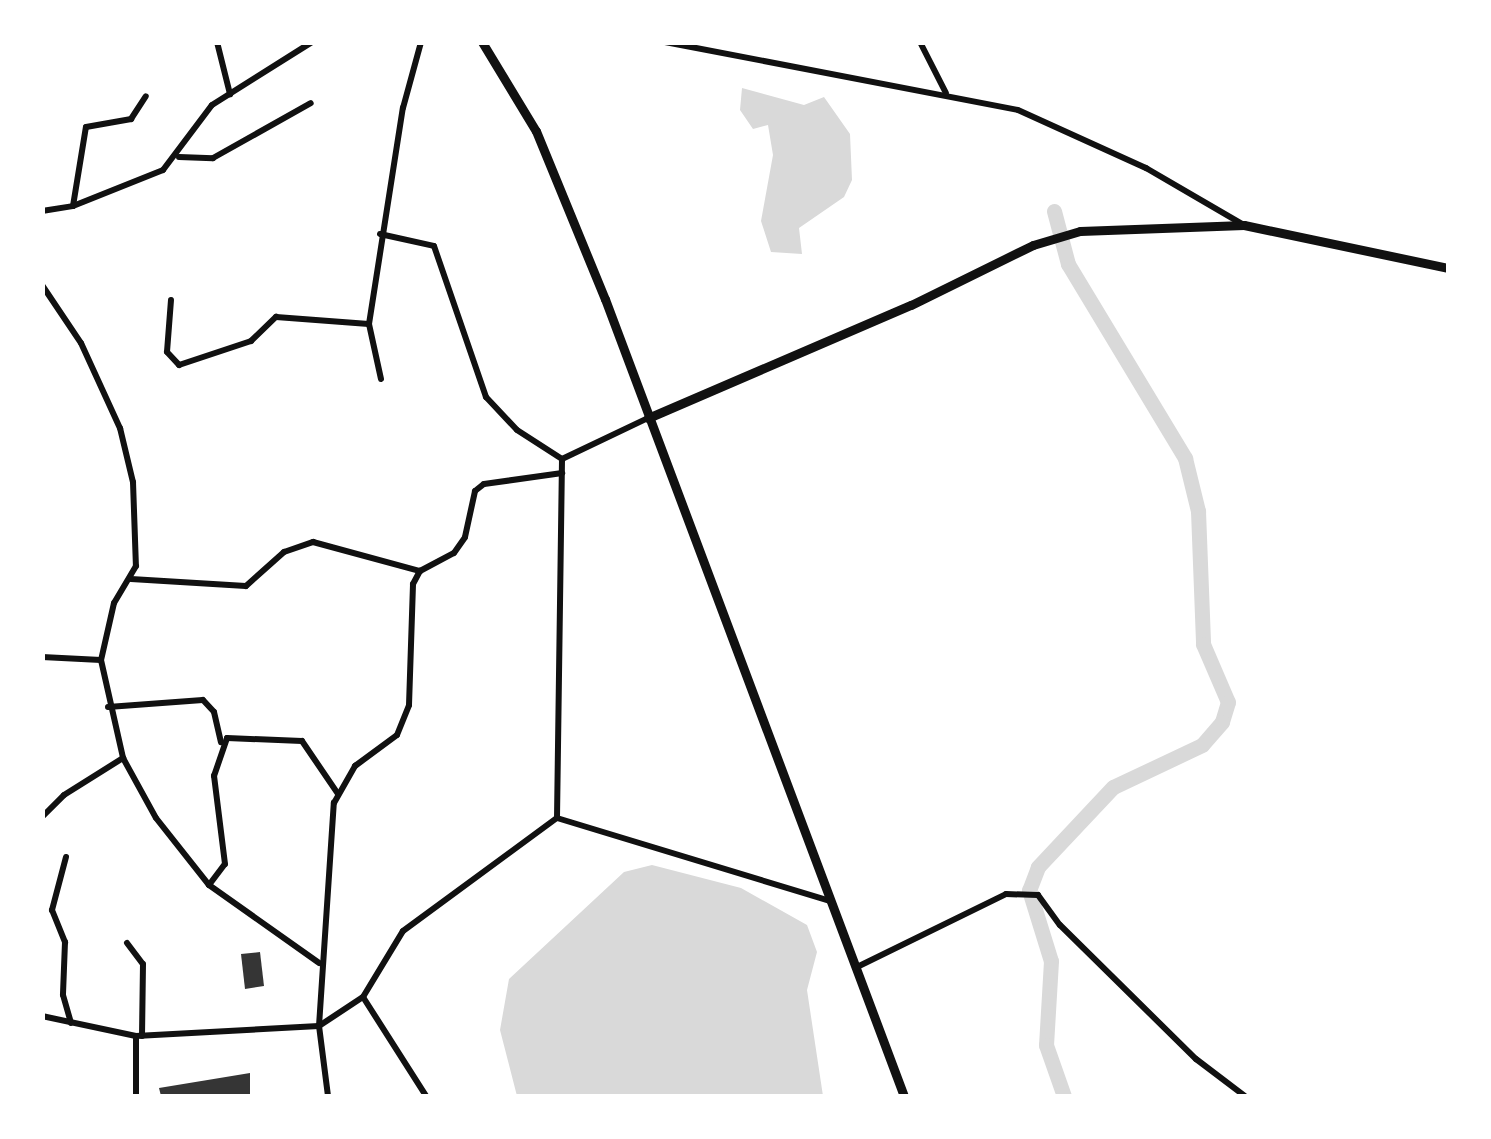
<!DOCTYPE html>
<html>
<head>
<meta charset="utf-8">
<style>
  body { margin:0 }
  #map { position:relative; width:1491px; height:1139px; overflow:hidden; background:#fff; font-family:"Crimson Pro",serif }
  div>[style] { position:absolute }
  .water>* { inset:0; background:#d9d9d9 }
  .canal>* { height:15px; margin:-7.5px; padding:0 7.5px; transform-origin:7.5px; border-radius:7.5px; background:#d9d9d9 }
  .building>* { inset:0; background:#353535 }
  .minor>* { height:6px; margin:-3px; padding:0 3px; transform-origin:3px; border-radius:3px; background:#111 }
  .secondary>* { height:9px; margin:-4.5px; padding:0 4.5px; transform-origin:4.5px; border-radius:4.5px; background:#111 }
  span { translate:-50% -50%; white-space:nowrap; text-align:center; line-height:1.15; -webkit-text-stroke:8px #fff; paint-order:stroke }
  .frame { position:absolute; inset:0; border:45px solid #fff; pointer-events:none }
</style>
</head>
<body>
<div id="map">
  <div class="water">
    <i style="clip-path:polygon(742px 88px,804px 105px,824px 97px,850px 134px,852px 180px,844px 197px,799px 228px,802px 254px,771px 252px,761px 221px,773px 155px,768px 125px,753px 129px,740px 110px)"></i>
    <i style="clip-path:polygon(652px 865px,741px 888px,807px 925px,817px 952px,807px 990px,823px 1096px,517px 1096px,500px 1030px,509px 979px,624px 872px)"></i>
  </div>
  <div class="canal">
    <i style="left:1054px;top:211px;width:55px;rotate:75.2deg"></i>
    <i style="left:1068px;top:264px;width:227px;rotate:58.9deg"></i>
    <i style="left:1185px;top:458px;width:55px;rotate:76.2deg"></i>
    <i style="left:1198px;top:511px;width:133px;rotate:87.8deg"></i>
    <i style="left:1203px;top:644px;width:63px;rotate:66.7deg"></i>
    <i style="left:1228px;top:702px;width:21px;rotate:107deg"></i>
    <i style="left:1222px;top:722px;width:30px;rotate:131deg"></i>
    <i style="left:1202px;top:745px;width:98px;rotate:154.7deg"></i>
    <i style="left:1113px;top:787px;width:110px;rotate:133.2deg"></i>
    <i style="left:1038px;top:867px;width:25px;rotate:111deg"></i>
    <i style="left:1029px;top:890px;width:74px;rotate:72.8deg"></i>
    <i style="left:1051px;top:961px;width:84px;rotate:93.4deg"></i>
    <i style="left:1046px;top:1045px;width:54px;rotate:70.6deg"></i>
  </div>
  <div class="building">
    <i style="clip-path:polygon(260px 952px,264px 986px,245px 989px,241px 954px)"></i>
    <i style="clip-path:polygon(250px 1073px,250px 1096px,161px 1096px,159px 1088px)"></i>
  </div>
  <div class="minor">
    <i style="left:217px;top:42px;width:54px;rotate:76deg"></i>
    <i style="left:665px;top:42px;width:359px;rotate:10.9deg"></i>
    <i style="left:1018px;top:110px;width:141px;rotate:24.4deg"></i>
    <i style="left:1146px;top:168px;width:113px;rotate:30.2deg"></i>
    <i style="left:920px;top:42px;width:57px;rotate:63deg"></i>
    <i style="left:179px;top:157px;width:34px;rotate:2deg"></i>
    <i style="left:213px;top:158px;width:112px;rotate:-29.3deg"></i>
    <i style="left:73px;top:206px;width:80px;rotate:-80.7deg"></i>
    <i style="left:86px;top:127px;width:46px;rotate:-10.1deg"></i>
    <i style="left:131px;top:119px;width:27px;rotate:-57deg"></i>
    <i style="left:42px;top:211px;width:31px;rotate:-9deg"></i>
    <i style="left:73px;top:206px;width:97px;rotate:-21.8deg"></i>
    <i style="left:163px;top:170px;width:81px;rotate:-53deg"></i>
    <i style="left:212px;top:105px;width:118px;rotate:-32.2deg"></i>
    <i style="left:380px;top:234px;width:55px;rotate:12.5deg"></i>
    <i style="left:434px;top:246px;width:160px;rotate:71deg"></i>
    <i style="left:486px;top:397px;width:45px;rotate:46.8deg"></i>
    <i style="left:517px;top:430px;width:54px;rotate:32.8deg"></i>
    <i style="left:42px;top:285px;width:70px;rotate:56.1deg"></i>
    <i style="left:81px;top:343px;width:94px;rotate:65.4deg"></i>
    <i style="left:120px;top:428px;width:56px;rotate:76.5deg"></i>
    <i style="left:133px;top:482px;width:84px;rotate:88deg"></i>
    <i style="left:136px;top:566px;width:43px;rotate:120.7deg"></i>
    <i style="left:114px;top:603px;width:58px;rotate:102.8deg"></i>
    <i style="left:101px;top:660px;width:100px;rotate:77.3deg"></i>
    <i style="left:123px;top:758px;width:68px;rotate:61.2deg"></i>
    <i style="left:156px;top:818px;width:85px;rotate:51.7deg"></i>
    <i style="left:209px;top:885px;width:135px;rotate:35.3deg"></i>
    <i style="left:171px;top:300px;width:52px;rotate:94.4deg"></i>
    <i style="left:167px;top:352px;width:18px;rotate:47deg"></i>
    <i style="left:179px;top:365px;width:76px;rotate:-18.4deg"></i>
    <i style="left:251px;top:341px;width:35px;rotate:-44deg"></i>
    <i style="left:276px;top:317px;width:93px;rotate:4.3deg"></i>
    <i style="left:381px;top:379px;width:56px;rotate:-102.3deg"></i>
    <i style="left:369px;top:324px;width:219px;rotate:-81.1deg"></i>
    <i style="left:403px;top:108px;width:68px;rotate:-74.7deg"></i>
    <i style="left:131px;top:579px;width:115px;rotate:3.5deg"></i>
    <i style="left:246px;top:586px;width:51px;rotate:-41.8deg"></i>
    <i style="left:284px;top:552px;width:31px;rotate:-19deg"></i>
    <i style="left:313px;top:542px;width:111px;rotate:15.2deg"></i>
    <i style="left:42px;top:657px;width:59px;rotate:2.9deg"></i>
    <i style="left:108px;top:707px;width:95px;rotate:-4.2deg"></i>
    <i style="left:203px;top:700px;width:16px;rotate:47deg"></i>
    <i style="left:214px;top:712px;width:31px;rotate:77deg"></i>
    <i style="left:42px;top:817px;width:31px;rotate:-45deg"></i>
    <i style="left:64px;top:795px;width:70px;rotate:-32.1deg"></i>
    <i style="left:557px;top:818px;width:285px;rotate:16.9deg"></i>
    <i style="left:66px;top:857px;width:55px;rotate:104.8deg"></i>
    <i style="left:52px;top:910px;width:35px;rotate:68deg"></i>
    <i style="left:65px;top:942px;width:53px;rotate:92.2deg"></i>
    <i style="left:63px;top:995px;width:29px;rotate:74deg"></i>
    <i style="left:209px;top:885px;width:26px;rotate:-53deg"></i>
    <i style="left:225px;top:864px;width:89px;rotate:-97.1deg"></i>
    <i style="left:214px;top:776px;width:40px;rotate:-71.1deg"></i>
    <i style="left:227px;top:738px;width:75px;rotate:2.3deg"></i>
    <i style="left:302px;top:741px;width:64px;rotate:55.8deg"></i>
    <i style="left:127px;top:943px;width:26px;rotate:53deg"></i>
    <i style="left:143px;top:964px;width:72px;rotate:90.8deg"></i>
    <i style="left:855px;top:968px;width:168px;rotate:-26.1deg"></i>
    <i style="left:1006px;top:894px;width:32px;rotate:2deg"></i>
    <i style="left:1038px;top:895px;width:37px;rotate:54deg"></i>
    <i style="left:1060px;top:925px;width:191px;rotate:44.6deg"></i>
    <i style="left:1196px;top:1059px;width:61px;rotate:37.1deg"></i>
    <i style="left:363px;top:997px;width:117px;rotate:57.5deg"></i>
    <i style="left:42px;top:1016px;width:96px;rotate:12deg"></i>
    <i style="left:136px;top:1036px;width:183px;rotate:-3.1deg"></i>
    <i style="left:319px;top:1026px;width:224px;rotate:-86.2deg"></i>
    <i style="left:334px;top:803px;width:43px;rotate:-60.4deg"></i>
    <i style="left:355px;top:766px;width:52px;rotate:-36.4deg"></i>
    <i style="left:397px;top:735px;width:32px;rotate:-68deg"></i>
    <i style="left:409px;top:705px;width:121px;rotate:-88.1deg"></i>
    <i style="left:413px;top:584px;width:15px;rotate:-62deg"></i>
    <i style="left:420px;top:571px;width:38px;rotate:-28deg"></i>
    <i style="left:454px;top:553px;width:19px;rotate:-55deg"></i>
    <i style="left:465px;top:537px;width:47px;rotate:-77.7deg"></i>
    <i style="left:475px;top:491px;width:11px;rotate:-38deg"></i>
    <i style="left:484px;top:484px;width:79px;rotate:-8deg"></i>
    <i style="left:136px;top:1096px;width:60px;rotate:-90deg"></i>
    <i style="left:328px;top:1096px;width:71px;rotate:-97.3deg"></i>
    <i style="left:319px;top:1026px;width:53px;rotate:-33.4deg"></i>
    <i style="left:363px;top:997px;width:77px;rotate:-58.8deg"></i>
    <i style="left:403px;top:931px;width:191px;rotate:-36.3deg"></i>
    <i style="left:557px;top:818px;width:359px;rotate:-89.2deg"></i>
    <i style="left:562px;top:459px;width:95px;rotate:-25.5deg"></i>
  </div>
  <div class="secondary">
    <i style="left:482px;top:42px;width:104px;rotate:58.8deg"></i>
    <i style="left:536px;top:131px;width:182px;rotate:67.7deg"></i>
    <i style="left:605px;top:299px;width:851px;rotate:69.44deg"></i>
    <i style="left:648px;top:418px;width:286px;rotate:-23.3deg"></i>
    <i style="left:911px;top:305px;width:136px;rotate:-26.2deg"></i>
    <i style="left:1033px;top:245px;width:49px;rotate:-16.6deg"></i>
    <i style="left:1080px;top:231px;width:164px;rotate:-2.1deg"></i>
    <i style="left:1244px;top:225px;width:208px;rotate:11.9deg"></i>
  </div>
  <div class="frame"></div>
</div>
</body>
</html>
